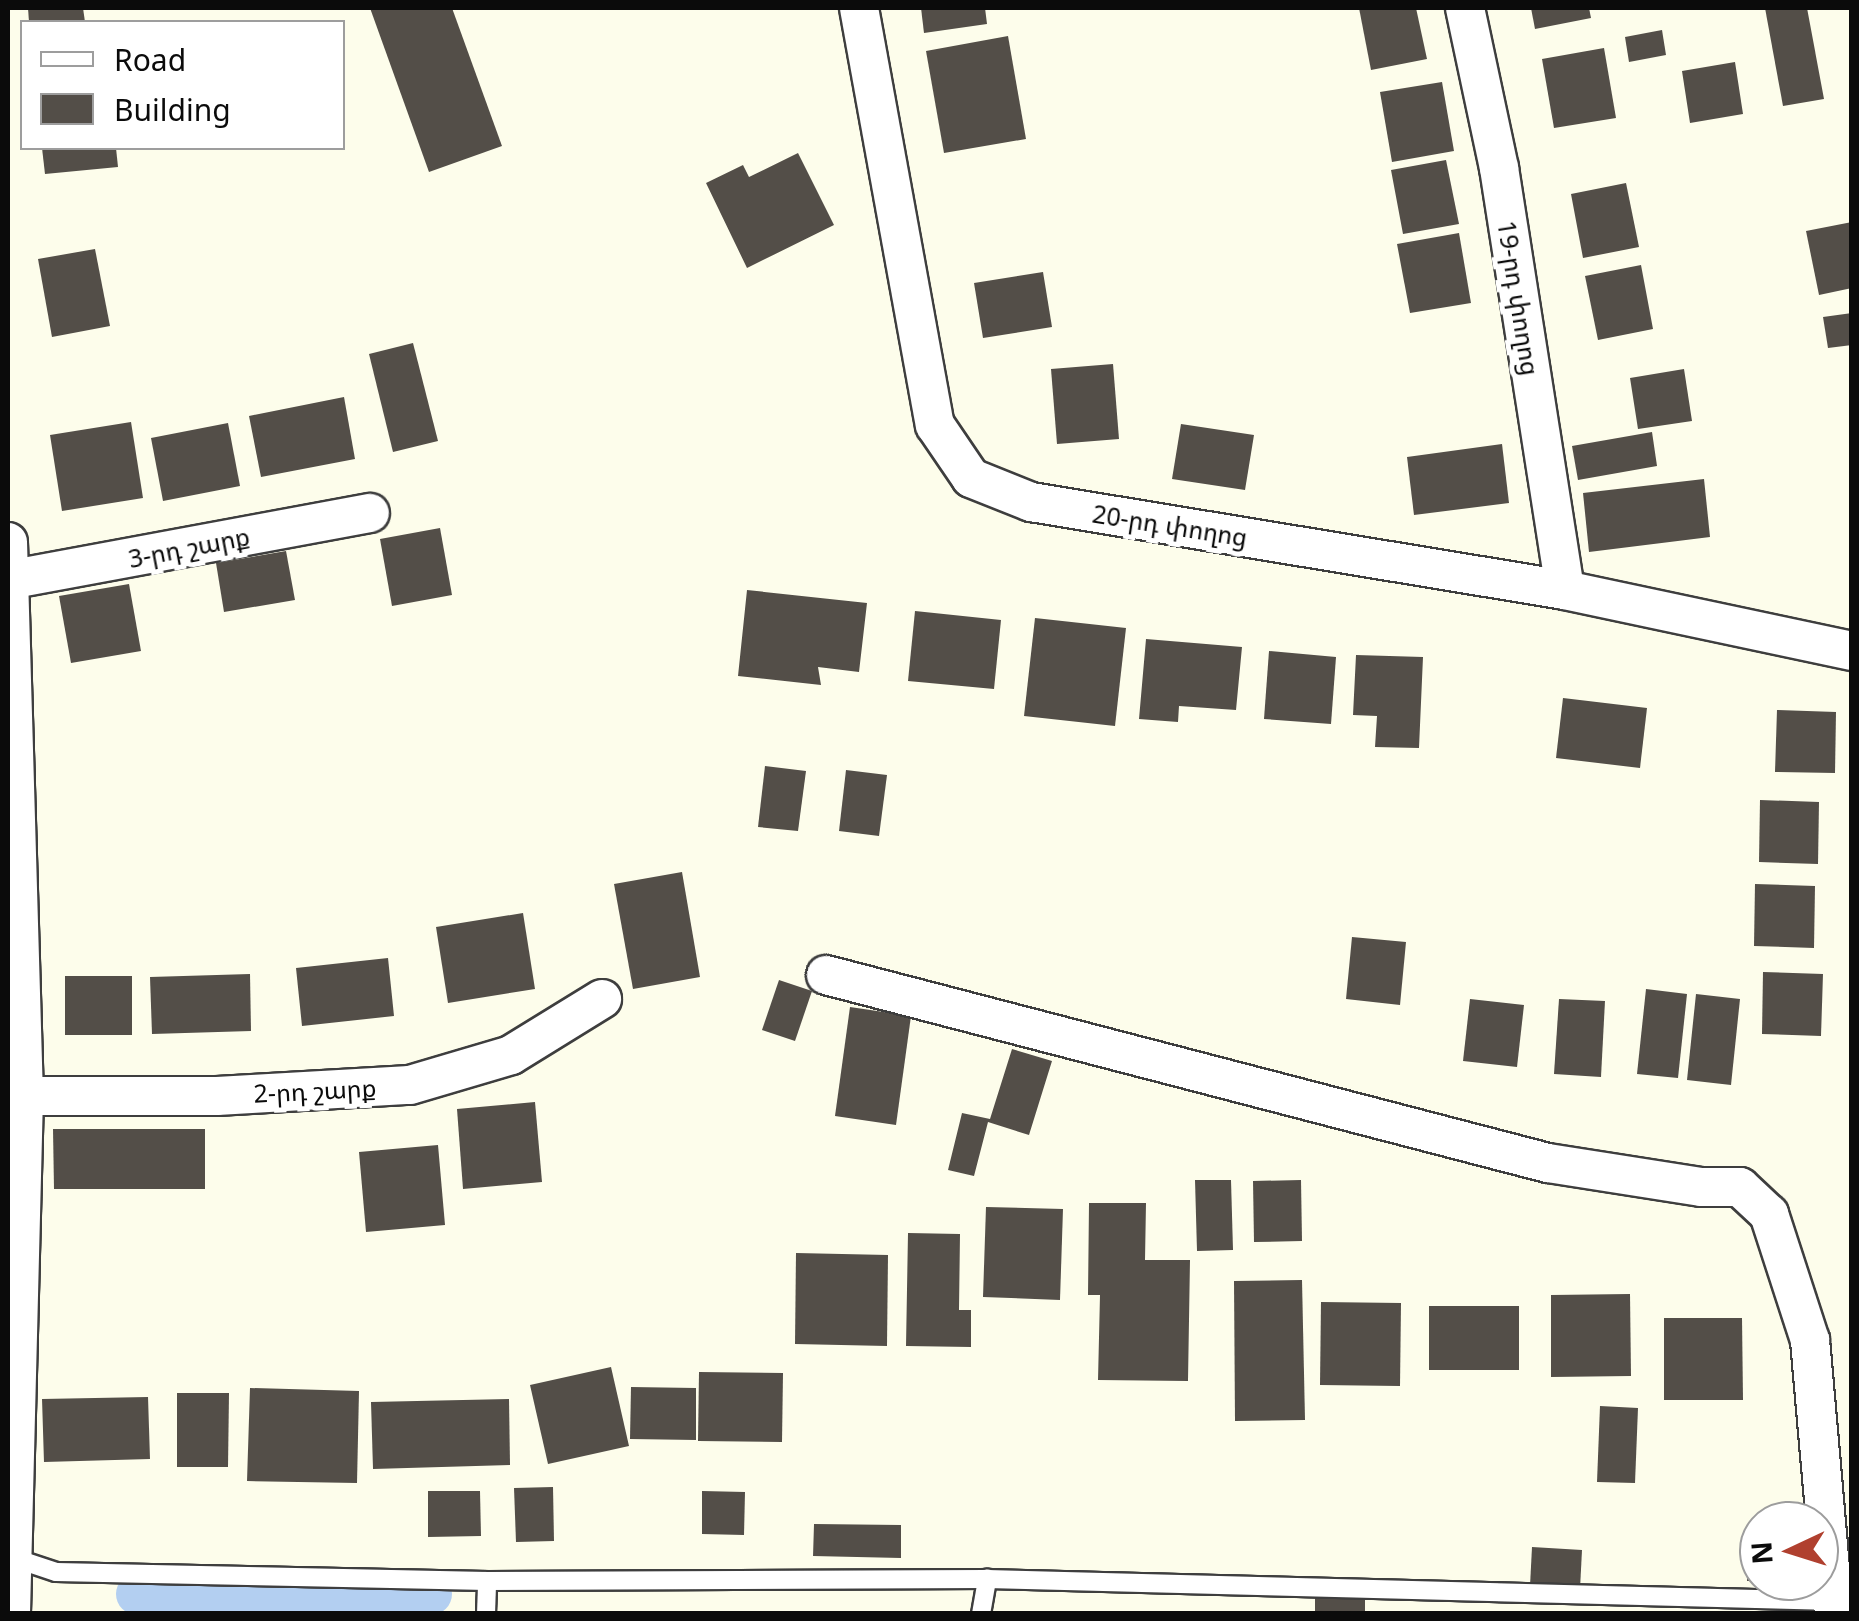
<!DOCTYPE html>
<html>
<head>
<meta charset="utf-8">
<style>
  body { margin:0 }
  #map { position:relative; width:1859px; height:1621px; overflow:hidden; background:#fdfdeb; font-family:Georgia,"Noto Sans Armenian",serif }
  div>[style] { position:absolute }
  .canal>* { height:42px; margin:-21px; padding:0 21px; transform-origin:21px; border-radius:21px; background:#b3cff1 }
  .building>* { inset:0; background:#534e48 }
  .roads { filter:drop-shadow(2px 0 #3e3e3e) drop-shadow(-2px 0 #3e3e3e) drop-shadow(0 2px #3e3e3e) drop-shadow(0 -2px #3e3e3e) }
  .service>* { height:18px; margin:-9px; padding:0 9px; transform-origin:9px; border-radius:9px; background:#fff }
  .minor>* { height:38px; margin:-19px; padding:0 19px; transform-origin:19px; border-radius:19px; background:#fff }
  span { translate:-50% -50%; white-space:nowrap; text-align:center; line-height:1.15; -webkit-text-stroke:10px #fff; paint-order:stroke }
  .street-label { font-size:25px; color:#0b0b0b }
  .frame { position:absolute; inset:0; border:10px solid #0b0b0b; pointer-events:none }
  .legend { position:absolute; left:20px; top:20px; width:325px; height:130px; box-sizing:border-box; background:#fff; border:2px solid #9d9d9d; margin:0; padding:12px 18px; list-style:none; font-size:30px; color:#0b0b0b }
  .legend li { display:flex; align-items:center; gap:20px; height:50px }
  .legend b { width:50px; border:2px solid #9d9d9d }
  .north { position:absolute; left:1739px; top:1501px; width:100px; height:100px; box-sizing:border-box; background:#fff; border:2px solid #9d9d9d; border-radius:50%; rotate:266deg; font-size:28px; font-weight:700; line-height:40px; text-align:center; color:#0b0b0b }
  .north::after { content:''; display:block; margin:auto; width:35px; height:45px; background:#b0402f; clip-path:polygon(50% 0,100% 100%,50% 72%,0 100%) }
</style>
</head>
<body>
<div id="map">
  <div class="canal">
    <i style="left:137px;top:1594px;width:294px"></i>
  </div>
  <div class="building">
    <i style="clip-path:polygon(28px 8px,83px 8px,85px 22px,29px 22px)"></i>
    <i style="clip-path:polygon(370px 8px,452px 8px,502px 146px,429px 172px)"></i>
    <i style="clip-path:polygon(921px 8px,985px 8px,987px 24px,924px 33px)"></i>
    <i style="clip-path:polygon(1359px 8px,1416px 8px,1427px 59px,1371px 70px)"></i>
    <i style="clip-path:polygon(1531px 8px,1589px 8px,1591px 18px,1535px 29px)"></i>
    <i style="clip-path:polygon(1765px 8px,1807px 8px,1824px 99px,1783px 106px)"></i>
    <i style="clip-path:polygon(1662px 30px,1666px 55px,1629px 62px,1625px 37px)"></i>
    <i style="clip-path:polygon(1008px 36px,1026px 139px,944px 153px,926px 51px)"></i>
    <i style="clip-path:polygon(1604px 48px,1616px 118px,1554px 128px,1542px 59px)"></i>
    <i style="clip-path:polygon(1735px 62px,1743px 114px,1690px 123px,1682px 71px)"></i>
    <i style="clip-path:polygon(1442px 82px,1454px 151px,1392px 162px,1380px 92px)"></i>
    <i style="clip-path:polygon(42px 148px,116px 148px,118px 167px,45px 174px)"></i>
    <i style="clip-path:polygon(798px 153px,834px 225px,747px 268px,706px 183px,743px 165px,749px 177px)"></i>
    <i style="clip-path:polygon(1446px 160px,1459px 224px,1403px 234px,1391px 170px)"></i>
    <i style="clip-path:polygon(1626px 183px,1639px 247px,1583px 258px,1571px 194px)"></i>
    <i style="clip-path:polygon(1852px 222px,1852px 288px,1819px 295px,1806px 231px)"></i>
    <i style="clip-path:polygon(1459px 233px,1471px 303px,1410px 313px,1397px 244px)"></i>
    <i style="clip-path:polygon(95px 249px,110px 326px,52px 337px,38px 259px)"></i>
    <i style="clip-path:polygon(1641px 265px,1653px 329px,1598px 340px,1585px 276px)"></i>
    <i style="clip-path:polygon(1043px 272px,1052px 327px,983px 338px,974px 283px)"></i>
    <i style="clip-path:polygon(1852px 313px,1852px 345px,1828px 348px,1823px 317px)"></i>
    <i style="clip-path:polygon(413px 343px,438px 441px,393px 452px,369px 354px)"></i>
    <i style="clip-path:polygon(1113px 364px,1119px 439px,1057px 444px,1051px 369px)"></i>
    <i style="clip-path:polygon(1684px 369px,1692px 421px,1638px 429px,1630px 378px)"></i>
    <i style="clip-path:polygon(344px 397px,355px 459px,261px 477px,249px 416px)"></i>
    <i style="clip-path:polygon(131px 422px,143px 498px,62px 511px,50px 435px)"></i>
    <i style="clip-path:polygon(228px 423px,240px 486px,163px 501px,151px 438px)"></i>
    <i style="clip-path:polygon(1181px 424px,1254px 435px,1245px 490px,1172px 479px)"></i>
    <i style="clip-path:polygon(1652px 432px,1657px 466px,1578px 480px,1572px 446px)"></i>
    <i style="clip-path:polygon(1502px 444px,1509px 503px,1414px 515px,1407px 457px)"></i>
    <i style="clip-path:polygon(1704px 479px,1710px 537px,1589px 552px,1583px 493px)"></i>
    <i style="clip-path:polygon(440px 528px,452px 595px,392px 606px,380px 539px)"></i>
    <i style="clip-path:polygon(286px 551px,295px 600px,224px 612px,216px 563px)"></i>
    <i style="clip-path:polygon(129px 584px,141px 651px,71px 663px,59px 596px)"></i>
    <i style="clip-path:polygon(747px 590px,867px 603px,859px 672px,818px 667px,821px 685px,738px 676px)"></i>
    <i style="clip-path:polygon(915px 611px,1001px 620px,994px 689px,908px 681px)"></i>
    <i style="clip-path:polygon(1035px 618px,1126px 628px,1115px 726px,1024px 716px)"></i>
    <i style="clip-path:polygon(1146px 639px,1242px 647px,1236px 710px,1179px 706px,1178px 722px,1139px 719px)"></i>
    <i style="clip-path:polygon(1269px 651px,1336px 657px,1331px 724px,1264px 719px)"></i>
    <i style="clip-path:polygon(1356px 655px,1423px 657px,1419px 748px,1375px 747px,1377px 716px,1353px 715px)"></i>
    <i style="clip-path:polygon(1563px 698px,1647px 708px,1640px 768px,1556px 758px)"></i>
    <i style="clip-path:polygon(1777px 710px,1836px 712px,1835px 773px,1775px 772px)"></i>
    <i style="clip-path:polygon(765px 766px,806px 771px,798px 831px,758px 827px)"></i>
    <i style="clip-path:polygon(846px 770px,887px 775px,879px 836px,839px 831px)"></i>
    <i style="clip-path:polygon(1760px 800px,1819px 802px,1818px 864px,1759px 862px)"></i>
    <i style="clip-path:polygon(682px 872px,700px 977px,633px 989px,614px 884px)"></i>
    <i style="clip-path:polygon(1755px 884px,1815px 886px,1814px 948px,1754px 946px)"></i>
    <i style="clip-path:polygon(523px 913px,535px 989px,448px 1003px,436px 927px)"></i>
    <i style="clip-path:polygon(1352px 937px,1406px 942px,1400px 1005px,1346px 999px)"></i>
    <i style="clip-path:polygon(388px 958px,394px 1016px,302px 1026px,296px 968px)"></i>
    <i style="clip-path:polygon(1763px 972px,1823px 974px,1821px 1036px,1762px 1034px)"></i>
    <i style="clip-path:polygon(250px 974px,251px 1031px,152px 1034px,150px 977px)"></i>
    <i style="clip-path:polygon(65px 976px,132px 976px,132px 1035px,65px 1035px)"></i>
    <i style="clip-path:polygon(779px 980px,812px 991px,795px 1041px,762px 1030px)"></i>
    <i style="clip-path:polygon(1646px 989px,1687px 994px,1678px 1078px,1637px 1074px)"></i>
    <i style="clip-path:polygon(1696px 994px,1740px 999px,1731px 1085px,1687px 1080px)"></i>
    <i style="clip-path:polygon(1470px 999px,1524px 1005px,1517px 1067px,1463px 1061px)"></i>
    <i style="clip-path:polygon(1559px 999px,1605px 1001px,1601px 1077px,1554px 1074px)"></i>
    <i style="clip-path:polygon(850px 1007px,911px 1016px,896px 1125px,835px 1116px)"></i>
    <i style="clip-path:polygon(1012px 1049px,1052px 1061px,1029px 1135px,988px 1122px,974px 1176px,948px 1170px,962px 1113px,990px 1119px)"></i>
    <i style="clip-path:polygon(535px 1102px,542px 1182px,463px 1189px,457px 1109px)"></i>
    <i style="clip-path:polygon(53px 1129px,205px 1129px,205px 1189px,54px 1189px)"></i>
    <i style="clip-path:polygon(438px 1145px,445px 1225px,366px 1232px,359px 1152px)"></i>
    <i style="clip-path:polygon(1195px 1180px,1231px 1180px,1233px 1250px,1197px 1251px)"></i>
    <i style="clip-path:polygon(1301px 1180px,1302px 1241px,1254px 1242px,1253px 1181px)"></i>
    <i style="clip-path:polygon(1089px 1203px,1146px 1203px,1145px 1260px,1190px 1260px,1188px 1381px,1098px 1380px,1100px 1295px,1088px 1295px)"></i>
    <i style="clip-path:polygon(986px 1207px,1063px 1209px,1060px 1300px,983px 1297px)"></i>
    <i style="clip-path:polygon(908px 1233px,960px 1234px,959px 1310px,971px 1310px,971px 1347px,906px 1346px)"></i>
    <i style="clip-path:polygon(796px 1253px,888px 1255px,887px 1346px,795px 1344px)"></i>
    <i style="clip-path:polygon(1302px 1280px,1305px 1420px,1235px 1421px,1234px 1281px)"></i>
    <i style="clip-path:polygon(1630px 1294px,1631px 1376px,1551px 1377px,1551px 1295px)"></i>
    <i style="clip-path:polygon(1321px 1302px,1401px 1303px,1400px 1386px,1320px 1385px)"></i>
    <i style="clip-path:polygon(1429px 1306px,1519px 1306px,1519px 1370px,1429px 1370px)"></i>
    <i style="clip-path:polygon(1664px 1318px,1742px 1318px,1743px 1400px,1664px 1400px)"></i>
    <i style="clip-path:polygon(611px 1367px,629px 1446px,548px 1464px,530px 1385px)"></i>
    <i style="clip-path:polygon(699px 1372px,783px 1373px,782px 1442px,698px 1441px)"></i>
    <i style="clip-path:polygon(631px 1387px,696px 1388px,696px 1440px,630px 1439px)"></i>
    <i style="clip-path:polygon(250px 1388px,359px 1391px,357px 1483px,247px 1481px)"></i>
    <i style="clip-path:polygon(177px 1393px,229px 1393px,228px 1467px,177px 1467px)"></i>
    <i style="clip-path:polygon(148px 1397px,150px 1459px,44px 1462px,42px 1399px)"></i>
    <i style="clip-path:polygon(509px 1399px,510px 1465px,373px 1469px,371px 1402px)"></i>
    <i style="clip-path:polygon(1600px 1406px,1638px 1408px,1635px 1483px,1597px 1482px)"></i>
    <i style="clip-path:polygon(553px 1487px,554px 1541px,516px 1542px,514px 1488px)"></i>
    <i style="clip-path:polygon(428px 1491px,480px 1491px,481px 1536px,428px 1537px)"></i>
    <i style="clip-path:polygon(702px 1491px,745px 1492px,744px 1535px,702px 1534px)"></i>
    <i style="clip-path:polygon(814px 1524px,901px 1525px,901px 1558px,813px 1556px)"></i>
    <i style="clip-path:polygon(1749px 1541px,1759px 1542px,1759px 1581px,1747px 1581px)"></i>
    <i style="clip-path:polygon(1532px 1547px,1582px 1550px,1580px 1589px,1530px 1586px)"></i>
    <i style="clip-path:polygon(1315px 1593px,1365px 1595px,1365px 1614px,1315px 1614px)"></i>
  </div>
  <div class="roads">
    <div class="service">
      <i style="left:8px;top:1556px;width:51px;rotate:18.4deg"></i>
      <i style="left:56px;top:1572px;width:431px;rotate:1.2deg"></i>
      <i style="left:487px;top:1581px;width:500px;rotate:-0.23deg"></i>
      <i style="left:987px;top:1579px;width:846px;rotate:1.49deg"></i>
      <i style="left:486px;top:1614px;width:33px;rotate:-88deg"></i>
      <i style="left:981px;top:1614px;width:36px;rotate:-80deg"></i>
    </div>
    <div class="minor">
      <i style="left:859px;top:8px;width:424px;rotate:79.7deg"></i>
      <i style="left:935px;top:425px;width:64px;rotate:55.8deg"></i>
      <i style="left:971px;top:478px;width:65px;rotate:21.8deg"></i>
      <i style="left:1031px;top:502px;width:541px;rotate:9.36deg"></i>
      <i style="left:1565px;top:590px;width:293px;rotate:12deg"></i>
      <i style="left:1465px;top:8px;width:164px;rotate:78deg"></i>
      <i style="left:1499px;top:168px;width:427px;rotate:81.1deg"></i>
      <i style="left:8px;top:542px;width:554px;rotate:88.35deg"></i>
      <i style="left:24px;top:1096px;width:518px;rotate:91.44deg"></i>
      <i style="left:8px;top:580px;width:368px;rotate:-10.5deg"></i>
      <i style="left:826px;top:975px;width:746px;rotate:14.6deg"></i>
      <i style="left:1548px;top:1163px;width:155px;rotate:8.9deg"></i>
      <i style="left:1701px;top:1187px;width:39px"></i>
      <i style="left:1740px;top:1187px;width:40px;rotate:43deg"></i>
      <i style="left:1769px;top:1214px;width:133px;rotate:72deg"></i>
      <i style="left:1810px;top:1340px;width:275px;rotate:85deg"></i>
      <i style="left:8px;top:1096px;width:209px"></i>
      <i style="left:217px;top:1096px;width:193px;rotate:-3.3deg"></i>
      <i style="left:410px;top:1085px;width:105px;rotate:-16.5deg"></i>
      <i style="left:511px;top:1055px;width:107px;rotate:-31.6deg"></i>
    </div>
  </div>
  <div class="street-label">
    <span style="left:1519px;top:298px;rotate:81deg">19-րդ փողոց</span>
    <span style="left:1170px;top:525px;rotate:9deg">20-րդ փողոց</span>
    <span style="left:189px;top:547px;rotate:-11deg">3-րդ շարք</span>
    <span style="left:315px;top:1090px;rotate:-3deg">2-րդ շարք</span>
  </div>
  <div class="frame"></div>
  <ul class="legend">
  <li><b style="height:12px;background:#fff"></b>Road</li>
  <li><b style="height:28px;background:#534e48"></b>Building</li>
  </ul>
  <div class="north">N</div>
</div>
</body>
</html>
